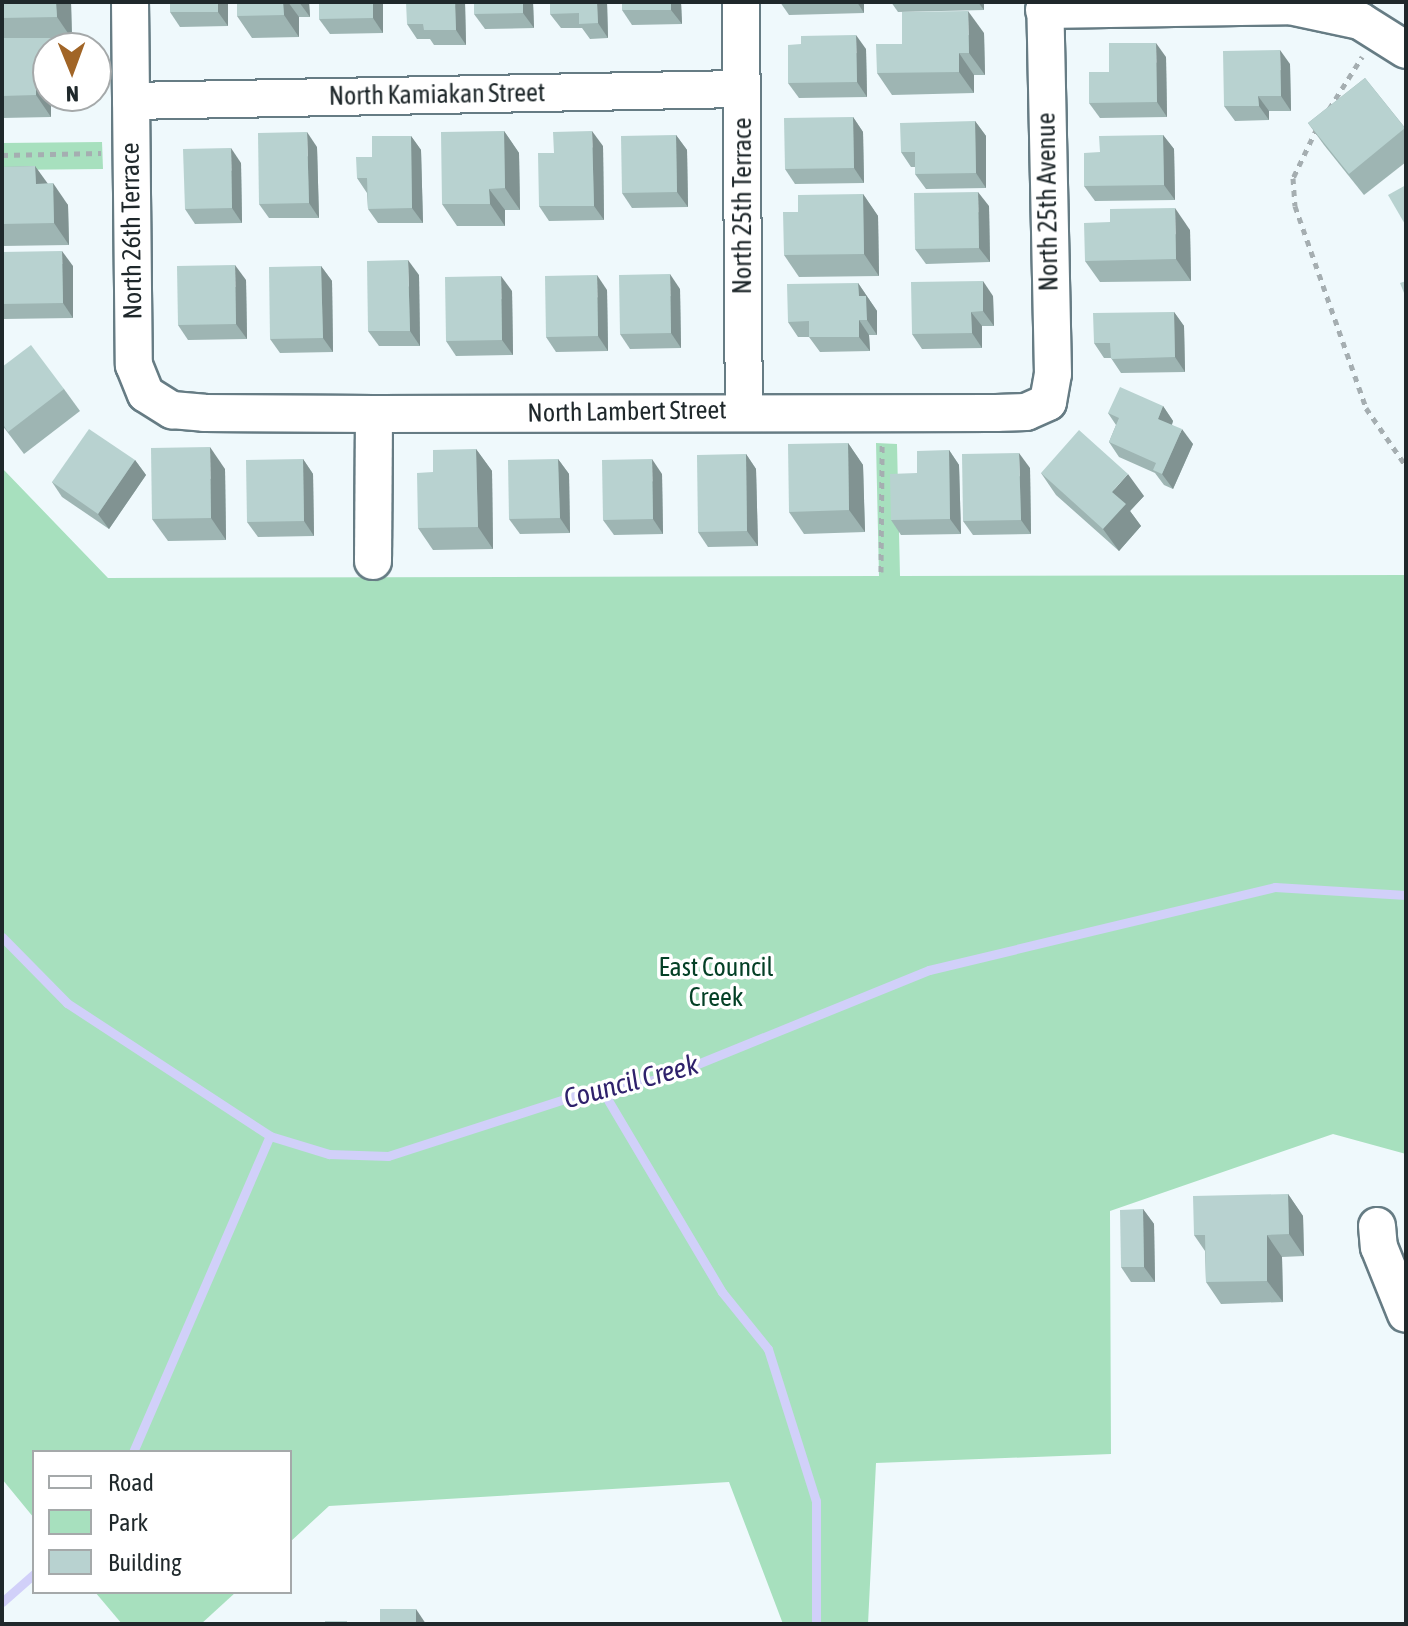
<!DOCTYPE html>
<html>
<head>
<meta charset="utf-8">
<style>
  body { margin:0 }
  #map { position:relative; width:1408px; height:1626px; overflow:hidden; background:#eff9fc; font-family:"Asap Condensed",sans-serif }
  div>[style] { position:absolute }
  .green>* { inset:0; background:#a7e0be }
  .stream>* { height:9px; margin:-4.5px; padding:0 4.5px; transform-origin:4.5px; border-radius:4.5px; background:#d1d0f9 }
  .path>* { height:5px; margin-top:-2.5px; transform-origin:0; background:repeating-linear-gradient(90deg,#a5aeb1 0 6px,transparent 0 12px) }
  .roads { filter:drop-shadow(2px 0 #667c84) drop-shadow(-2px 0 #667c84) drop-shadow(0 2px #667c84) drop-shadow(0 -2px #667c84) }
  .minor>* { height:36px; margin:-18px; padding:0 18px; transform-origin:18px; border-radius:18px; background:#fff }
  .wall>* { inset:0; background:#9eb5b3 }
  .shaded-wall>* { inset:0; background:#819392 }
  .building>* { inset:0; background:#b8d2d0 }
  span { translate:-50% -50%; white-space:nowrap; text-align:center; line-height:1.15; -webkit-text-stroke:7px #fff; paint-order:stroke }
  .street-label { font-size:26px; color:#1f282b }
  .park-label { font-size:26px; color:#044026 }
  .water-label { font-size:28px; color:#2f216c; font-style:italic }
  .frame { position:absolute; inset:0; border:4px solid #1f282b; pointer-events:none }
  .legend { position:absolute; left:32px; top:1450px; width:260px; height:144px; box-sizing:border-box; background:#fff; border:2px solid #a5a9aa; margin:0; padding:10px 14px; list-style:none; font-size:24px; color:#1f282b }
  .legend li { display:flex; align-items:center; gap:16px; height:40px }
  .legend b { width:40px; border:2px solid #a5a9aa }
  .north { position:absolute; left:32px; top:32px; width:80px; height:80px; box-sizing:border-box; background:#fff; border:2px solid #a5a9aa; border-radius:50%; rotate:179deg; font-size:22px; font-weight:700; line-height:32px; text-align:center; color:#1f282b }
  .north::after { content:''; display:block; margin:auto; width:28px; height:36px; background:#a16527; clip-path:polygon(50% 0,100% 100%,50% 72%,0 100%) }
</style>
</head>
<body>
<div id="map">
  <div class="green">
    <i style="clip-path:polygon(102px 142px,103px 169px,2px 170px,2px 143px)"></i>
    <i style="clip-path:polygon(876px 443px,897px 444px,900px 576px,1406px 575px,1406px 1154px,1333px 1134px,1110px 1211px,1111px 1454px,876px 1463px,868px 1624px,783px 1624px,729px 1482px,329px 1506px,290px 1542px,290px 1452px,34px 1452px,34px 1518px,2px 1479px,2px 468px,108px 578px,879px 576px)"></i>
    <i style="clip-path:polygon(95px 1592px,236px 1592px,201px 1624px,122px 1624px)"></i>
  </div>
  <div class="stream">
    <i style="left:2px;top:937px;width:93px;rotate:45.4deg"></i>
    <i style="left:67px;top:1003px;width:243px;rotate:33.2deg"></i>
    <i style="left:270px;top:1136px;width:62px;rotate:17deg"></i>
    <i style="left:329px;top:1154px;width:59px;rotate:1.9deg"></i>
    <i style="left:388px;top:1156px;width:205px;rotate:-17.9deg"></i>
    <i style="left:583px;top:1093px;width:81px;rotate:-10.6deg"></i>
    <i style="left:663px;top:1078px;width:287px;rotate:-22.1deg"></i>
    <i style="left:929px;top:970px;width:356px;rotate:-13.5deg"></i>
    <i style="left:1275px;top:887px;width:131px;rotate:3.5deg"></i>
    <i style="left:602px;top:1090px;width:235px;rotate:59.3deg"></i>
    <i style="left:722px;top:1292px;width:73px;rotate:51.1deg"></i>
    <i style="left:768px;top:1349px;width:159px;rotate:72.5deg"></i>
    <i style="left:816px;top:1501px;width:123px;rotate:90deg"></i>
    <i style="left:133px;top:1452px;width:344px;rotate:-66.6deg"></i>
    <i style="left:2px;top:1602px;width:43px;rotate:-41.2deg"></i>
  </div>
  <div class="path">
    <i style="left:1329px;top:109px;width:62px;rotate:-57.6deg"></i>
    <i style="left:1317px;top:128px;width:55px;rotate:115.6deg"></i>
    <i style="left:1293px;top:178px;width:28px;rotate:86deg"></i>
    <i style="left:1295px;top:206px;width:214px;rotate:70.6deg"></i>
    <i style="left:1366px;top:408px;width:70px;rotate:55.4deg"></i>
    <i style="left:2px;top:155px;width:99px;rotate:-1.2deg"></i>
    <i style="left:881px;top:572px;width:127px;rotate:-89.5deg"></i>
  </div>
  <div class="roads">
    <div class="minor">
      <i style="left:130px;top:2px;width:363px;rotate:89.4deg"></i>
      <i style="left:134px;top:365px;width:31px;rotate:68deg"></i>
      <i style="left:146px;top:394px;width:31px;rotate:32deg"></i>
      <i style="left:172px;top:410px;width:32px;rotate:5deg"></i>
      <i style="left:204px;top:413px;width:170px;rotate:0.3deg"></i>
      <i style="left:374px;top:414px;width:622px;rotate:-0.09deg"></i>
      <i style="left:996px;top:413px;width:30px;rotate:-2deg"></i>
      <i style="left:1026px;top:412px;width:24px;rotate:-24deg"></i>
      <i style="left:1048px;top:402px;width:28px;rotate:-80deg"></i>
      <i style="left:1053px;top:374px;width:372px;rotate:-91.2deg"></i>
      <i style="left:741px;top:2px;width:409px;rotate:89.6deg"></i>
      <i style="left:1044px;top:10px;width:245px;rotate:-0.9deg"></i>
      <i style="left:1289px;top:6px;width:73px;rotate:11.9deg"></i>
      <i style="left:1360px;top:21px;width:54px;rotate:32.2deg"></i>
      <i style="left:131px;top:101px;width:611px;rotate:-1.13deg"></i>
      <i style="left:373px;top:561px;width:147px;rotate:-89.6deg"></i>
      <i style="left:1377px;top:1226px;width:21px;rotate:85deg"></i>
      <i style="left:1379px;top:1247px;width:72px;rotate:68.1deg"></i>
    </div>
  </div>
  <div class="wall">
    <i style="clip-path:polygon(2px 2px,71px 2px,72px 39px,53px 39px,59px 48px,48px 48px,48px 96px,67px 96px,68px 104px,51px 104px,51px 117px,2px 118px)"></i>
    <i style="clip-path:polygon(228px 2px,228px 26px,180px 27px,170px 12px)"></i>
    <i style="clip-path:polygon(237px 2px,309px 2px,310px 17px,299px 17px,299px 37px,252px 38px,237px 16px)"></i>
    <i style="clip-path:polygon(383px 2px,383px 33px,330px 34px,319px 19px)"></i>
    <i style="clip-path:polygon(465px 2px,466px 45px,434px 45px,430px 39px,417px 39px,407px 24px)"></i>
    <i style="clip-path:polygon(474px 2px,533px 2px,534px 28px,485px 29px,474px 14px)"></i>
    <i style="clip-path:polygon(550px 2px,607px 2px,608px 38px,590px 39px,582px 28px,561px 28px,550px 14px)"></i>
    <i style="clip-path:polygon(622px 2px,681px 2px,682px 24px,632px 25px,622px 10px)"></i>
    <i style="clip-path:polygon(780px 2px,864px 2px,864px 13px,789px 15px)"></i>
    <i style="clip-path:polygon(891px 2px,984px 2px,984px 10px,898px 12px)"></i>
    <i style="clip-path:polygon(984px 33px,985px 75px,974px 75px,974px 93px,892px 95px,877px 73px,902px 44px)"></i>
    <i style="clip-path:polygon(866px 49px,867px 97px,799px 98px,788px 83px)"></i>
    <i style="clip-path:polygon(1166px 57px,1167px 117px,1100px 118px,1089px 103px)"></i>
    <i style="clip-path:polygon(1290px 64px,1291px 111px,1269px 111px,1269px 120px,1235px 121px,1224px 106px)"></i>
    <i style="clip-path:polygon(1365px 78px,1406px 129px,1406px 162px,1364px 195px,1324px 145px,1308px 123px)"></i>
    <i style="clip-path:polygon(853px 117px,863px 132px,864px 183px,795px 184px,785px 169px)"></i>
    <i style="clip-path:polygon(975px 121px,986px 136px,986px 188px,926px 189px,915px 174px,915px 167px,911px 167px,901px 152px)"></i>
    <i style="clip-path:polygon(504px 131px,519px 153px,520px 210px,505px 210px,505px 226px,457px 226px,442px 204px)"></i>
    <i style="clip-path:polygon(676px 135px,687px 150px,688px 207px,632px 208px,622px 193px)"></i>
    <i style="clip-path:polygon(1163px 135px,1174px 149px,1175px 200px,1095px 201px,1084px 186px,1100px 152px)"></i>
    <i style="clip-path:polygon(411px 136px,421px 150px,423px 223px,378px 223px,368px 209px,367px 193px,357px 178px,372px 157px)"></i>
    <i style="clip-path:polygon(603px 146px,604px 220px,549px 221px,539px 206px,554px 153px)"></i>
    <i style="clip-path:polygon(317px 147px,319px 218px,269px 218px,259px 204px)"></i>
    <i style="clip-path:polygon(241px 163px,242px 223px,195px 224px,185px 209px)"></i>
    <i style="clip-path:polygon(35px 166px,47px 184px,68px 205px,69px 245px,2px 246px,2px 167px)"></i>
    <i style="clip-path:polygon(863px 194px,878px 216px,879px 276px,799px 277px,784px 255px,798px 212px)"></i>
    <i style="clip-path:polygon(989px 206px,990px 262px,926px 264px,915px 249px)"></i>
    <i style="clip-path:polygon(1190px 230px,1191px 281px,1100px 282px,1085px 261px)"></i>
    <i style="clip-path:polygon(2px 252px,73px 266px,73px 318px,3px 319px,2px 317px)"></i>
    <i style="clip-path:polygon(321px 266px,332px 281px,333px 352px,280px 353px,270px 339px)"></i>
    <i style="clip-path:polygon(419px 275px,420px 346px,379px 346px,368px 331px)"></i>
    <i style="clip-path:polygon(246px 280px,247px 339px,188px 340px,178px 325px)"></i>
    <i style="clip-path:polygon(858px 283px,877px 311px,877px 335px,869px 335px,870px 351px,820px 352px,809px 337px,798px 337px,788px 322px)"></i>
    <i style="clip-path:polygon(680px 289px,681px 348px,630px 349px,620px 334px)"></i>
    <i style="clip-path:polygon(607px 290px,608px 351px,556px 352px,546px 337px)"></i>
    <i style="clip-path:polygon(512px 291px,513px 355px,456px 356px,446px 341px)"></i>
    <i style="clip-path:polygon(993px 296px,994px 326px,982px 326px,982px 348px,922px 349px,912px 334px)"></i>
    <i style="clip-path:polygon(1174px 312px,1184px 326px,1185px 372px,1121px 373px,1111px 358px,1104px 358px,1094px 343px)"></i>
    <i style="clip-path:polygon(2px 367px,64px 389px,80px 411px,24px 454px,2px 425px)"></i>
    <i style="clip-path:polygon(1163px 406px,1173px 421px,1172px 425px,1193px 444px,1173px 489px,1164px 485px,1155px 473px,1119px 457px,1109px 442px,1116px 425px,1108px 413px)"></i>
    <i style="clip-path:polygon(848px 443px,863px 465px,865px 532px,804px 534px,789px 512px)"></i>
    <i style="clip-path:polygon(476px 449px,492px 471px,493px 549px,433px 550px,418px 528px,433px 472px)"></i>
    <i style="clip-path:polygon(949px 450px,959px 465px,961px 534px,901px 535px,891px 520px,917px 473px)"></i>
    <i style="clip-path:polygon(746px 454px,756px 469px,758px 546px,708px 547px,698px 532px)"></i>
    <i style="clip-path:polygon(303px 459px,313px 474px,314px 536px,258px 537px,247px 522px)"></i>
    <i style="clip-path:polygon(558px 459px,569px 474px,570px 533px,520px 534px,509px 519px)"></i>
    <i style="clip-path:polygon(135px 460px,146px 475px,109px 529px,62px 497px,52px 482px)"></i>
    <i style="clip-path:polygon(1030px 468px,1031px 534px,973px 535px,963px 521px)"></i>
    <i style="clip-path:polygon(225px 469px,226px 540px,168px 541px,152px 519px)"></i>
    <i style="clip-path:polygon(1041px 473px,1144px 496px,1130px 511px,1141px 526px,1119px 551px,1056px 495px)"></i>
    <i style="clip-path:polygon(662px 474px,663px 534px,614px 535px,603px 520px)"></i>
    <i style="clip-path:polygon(1288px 1194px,1303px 1216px,1304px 1256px,1282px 1257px,1283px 1302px,1221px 1304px,1206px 1282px,1205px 1251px,1194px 1235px)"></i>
    <i style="clip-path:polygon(1143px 1209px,1154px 1224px,1155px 1282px,1131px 1282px,1121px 1267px)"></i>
  </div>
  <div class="shaded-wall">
    <i style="clip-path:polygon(56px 2px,71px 2px,72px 39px,57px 17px)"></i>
    <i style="clip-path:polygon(218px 2px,228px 2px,228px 26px,218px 12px)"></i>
    <i style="clip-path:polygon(283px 2px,288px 2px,299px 17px,299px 37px,284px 15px)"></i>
    <i style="clip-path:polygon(299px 2px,309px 2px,310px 17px)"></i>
    <i style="clip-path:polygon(373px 2px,383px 2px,383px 33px,373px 18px)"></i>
    <i style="clip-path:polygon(455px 2px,465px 2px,466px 45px,456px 30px)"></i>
    <i style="clip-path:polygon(523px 2px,533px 2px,534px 28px,523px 13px)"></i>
    <i style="clip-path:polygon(597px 2px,607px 2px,608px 38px,598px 23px)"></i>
    <i style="clip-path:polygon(671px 2px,681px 2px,682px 24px,671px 10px)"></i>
    <i style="clip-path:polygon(857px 2px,864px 2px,864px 13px)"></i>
    <i style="clip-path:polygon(978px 2px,984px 2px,984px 10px)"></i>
    <i style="clip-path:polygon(968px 11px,984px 33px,985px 75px,969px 53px)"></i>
    <i style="clip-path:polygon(856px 35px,866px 49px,867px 97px,857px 82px)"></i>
    <i style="clip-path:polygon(52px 38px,59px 48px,52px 48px)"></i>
    <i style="clip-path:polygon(1156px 43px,1166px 57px,1167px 117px,1157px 102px)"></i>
    <i style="clip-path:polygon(1280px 50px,1290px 64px,1291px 111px,1281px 96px)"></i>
    <i style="clip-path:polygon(959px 53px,974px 75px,974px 93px,959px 72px)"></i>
    <i style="clip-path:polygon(36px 82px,51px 104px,51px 117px,36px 95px)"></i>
    <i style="clip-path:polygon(62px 96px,67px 96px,68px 104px)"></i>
    <i style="clip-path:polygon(1258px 96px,1269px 111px,1269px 120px,1259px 106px)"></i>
    <i style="clip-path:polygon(853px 117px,863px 132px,864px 183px,854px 168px)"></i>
    <i style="clip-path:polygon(975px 121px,986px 136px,986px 188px,976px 173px)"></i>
    <i style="clip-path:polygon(504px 131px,519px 153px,520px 210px,505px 188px)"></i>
    <i style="clip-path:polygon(592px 131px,603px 146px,604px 220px,594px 206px)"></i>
    <i style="clip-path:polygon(307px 132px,317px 147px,319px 218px,309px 203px)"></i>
    <i style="clip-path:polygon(676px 135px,687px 150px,688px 207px,677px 192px)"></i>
    <i style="clip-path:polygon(1163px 135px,1174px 149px,1175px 200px,1164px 185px)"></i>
    <i style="clip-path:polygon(411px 136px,421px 150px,423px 223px,412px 208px)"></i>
    <i style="clip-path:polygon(231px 148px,241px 163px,242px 223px,232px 208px)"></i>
    <i style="clip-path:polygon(35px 166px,51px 188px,36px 184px)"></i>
    <i style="clip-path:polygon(53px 183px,68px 205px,69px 245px,54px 223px)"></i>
    <i style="clip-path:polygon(489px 189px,505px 210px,505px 226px,490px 204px)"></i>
    <i style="clip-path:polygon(978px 192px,989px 206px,990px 262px,979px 248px)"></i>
    <i style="clip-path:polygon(863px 194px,878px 216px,879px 276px,864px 254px)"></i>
    <i style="clip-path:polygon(1175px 208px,1190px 230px,1191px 281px,1176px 259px)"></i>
    <i style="clip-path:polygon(62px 251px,73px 266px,73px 318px,63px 303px)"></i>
    <i style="clip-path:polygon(408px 260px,419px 275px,420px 346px,410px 331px)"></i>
    <i style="clip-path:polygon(235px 265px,246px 280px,247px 339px,236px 324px)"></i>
    <i style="clip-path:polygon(321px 266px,332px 281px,333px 352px,323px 338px)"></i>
    <i style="clip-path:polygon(670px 274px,680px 289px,681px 348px,671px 333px)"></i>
    <i style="clip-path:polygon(597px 275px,607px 290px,608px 351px,598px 336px)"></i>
    <i style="clip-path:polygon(501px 276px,512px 291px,513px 355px,502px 340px)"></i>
    <i style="clip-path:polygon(983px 281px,993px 296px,994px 326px,983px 311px)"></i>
    <i style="clip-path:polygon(858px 283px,877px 311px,877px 335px,867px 320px,859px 296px)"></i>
    <i style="clip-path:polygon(971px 312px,982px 326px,982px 348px,972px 333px)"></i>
    <i style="clip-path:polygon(1174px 312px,1184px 326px,1185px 372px,1175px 357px)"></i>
    <i style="clip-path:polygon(859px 320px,869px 335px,870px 351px,859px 337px)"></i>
    <i style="clip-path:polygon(1163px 406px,1173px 421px,1168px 434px,1158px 419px)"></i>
    <i style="clip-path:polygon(1182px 429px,1193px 444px,1173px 489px,1162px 474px)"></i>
    <i style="clip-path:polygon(848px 443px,863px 465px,865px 532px,849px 510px)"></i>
    <i style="clip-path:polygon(210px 447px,225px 469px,226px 540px,211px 518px)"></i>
    <i style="clip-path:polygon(476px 449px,492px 471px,493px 549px,478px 527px)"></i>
    <i style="clip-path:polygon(949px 450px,959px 465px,961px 534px,950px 519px)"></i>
    <i style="clip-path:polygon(1019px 453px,1030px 468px,1031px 534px,1021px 520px)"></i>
    <i style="clip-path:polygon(746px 454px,756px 469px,758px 546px,747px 531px)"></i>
    <i style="clip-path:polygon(303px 459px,313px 474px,314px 536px,304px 521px)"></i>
    <i style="clip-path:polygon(558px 459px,569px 474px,570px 533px,560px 518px)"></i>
    <i style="clip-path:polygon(652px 459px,662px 474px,663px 534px,653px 519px)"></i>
    <i style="clip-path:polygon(135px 460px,146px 475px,109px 529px,98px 514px)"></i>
    <i style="clip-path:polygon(1128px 474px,1144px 496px,1130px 511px,1141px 526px,1119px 551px,1103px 529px,1112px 492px)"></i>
    <i style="clip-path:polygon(1288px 1194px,1303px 1216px,1304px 1256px,1289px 1234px)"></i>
    <i style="clip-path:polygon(1143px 1209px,1154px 1224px,1155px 1282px,1144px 1267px)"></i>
    <i style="clip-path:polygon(1267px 1235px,1282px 1257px,1283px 1302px,1267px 1281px)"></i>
    <i style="clip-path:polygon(416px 1609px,426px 1624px,416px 1624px)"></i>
  </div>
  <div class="building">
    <i style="clip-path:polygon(2px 2px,56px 2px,57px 17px,2px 18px)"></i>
    <i style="clip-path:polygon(170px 2px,218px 2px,218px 12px,170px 12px)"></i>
    <i style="clip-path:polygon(237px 2px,283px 2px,284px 15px,237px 16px)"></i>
    <i style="clip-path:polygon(319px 2px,373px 2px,373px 18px,319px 19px)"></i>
    <i style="clip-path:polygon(406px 2px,455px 2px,456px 30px,424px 30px,423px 24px,407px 24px)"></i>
    <i style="clip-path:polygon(474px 2px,523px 2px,523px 13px,474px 14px)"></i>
    <i style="clip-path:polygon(550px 2px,597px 2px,598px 23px,579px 24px,579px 13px,550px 14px)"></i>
    <i style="clip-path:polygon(622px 2px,671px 2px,671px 10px,622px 10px)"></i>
    <i style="clip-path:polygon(968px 11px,969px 53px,959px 53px,959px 72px,877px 73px,876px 44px,902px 44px,902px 12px)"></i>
    <i style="clip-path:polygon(856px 35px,857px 82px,788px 83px,788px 45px,801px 44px,801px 36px)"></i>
    <i style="clip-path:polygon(2px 38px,52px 38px,52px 48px,48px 48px,48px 82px,36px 82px,36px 95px,2px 96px)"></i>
    <i style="clip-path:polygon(1109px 43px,1156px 43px,1157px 102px,1089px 103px,1089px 72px,1109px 72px)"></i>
    <i style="clip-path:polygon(1280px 50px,1281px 96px,1258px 96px,1259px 106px,1224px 106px,1223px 51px)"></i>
    <i style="clip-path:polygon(1365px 78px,1405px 128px,1349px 174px,1308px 123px)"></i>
    <i style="clip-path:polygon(853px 117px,854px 168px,785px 169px,784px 118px)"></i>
    <i style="clip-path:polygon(975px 121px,976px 173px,915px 174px,915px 152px,901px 152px,900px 123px)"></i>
    <i style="clip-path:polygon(504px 131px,505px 188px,489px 189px,490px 204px,442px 204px,441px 132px)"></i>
    <i style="clip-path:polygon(592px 131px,594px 206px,539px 206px,538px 153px,554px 153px,553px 132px)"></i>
    <i style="clip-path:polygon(307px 132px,309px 203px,259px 204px,258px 133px)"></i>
    <i style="clip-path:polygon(676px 135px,677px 192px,622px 193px,621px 136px)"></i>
    <i style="clip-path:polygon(1163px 135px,1164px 185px,1084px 186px,1084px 153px,1100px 152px,1099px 136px)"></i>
    <i style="clip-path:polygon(372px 136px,411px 136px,412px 208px,368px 209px,367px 178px,357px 178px,356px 157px,372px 157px)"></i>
    <i style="clip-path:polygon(231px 148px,232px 208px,185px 209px,183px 149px)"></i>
    <i style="clip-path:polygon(35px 166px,36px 184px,53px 183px,54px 223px,2px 224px,2px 167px)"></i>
    <i style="clip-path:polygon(1406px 185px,1406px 226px,1388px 195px)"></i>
    <i style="clip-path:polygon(978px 192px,979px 248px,915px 249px,914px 193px)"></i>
    <i style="clip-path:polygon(863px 194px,864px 254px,784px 255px,783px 212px,798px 212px,798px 195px)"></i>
    <i style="clip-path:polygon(1175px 208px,1176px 259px,1085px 261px,1084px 223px,1110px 222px,1110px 209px)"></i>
    <i style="clip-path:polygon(62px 251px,63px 303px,2px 304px,2px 252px)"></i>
    <i style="clip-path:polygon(408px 260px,410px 331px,368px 331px,367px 261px)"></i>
    <i style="clip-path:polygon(235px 265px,236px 324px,178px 325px,177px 266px)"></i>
    <i style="clip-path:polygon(321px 266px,323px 338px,270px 339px,269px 267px)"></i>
    <i style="clip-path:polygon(670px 274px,671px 333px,620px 334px,619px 275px)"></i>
    <i style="clip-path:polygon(597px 275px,598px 336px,546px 337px,545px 276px)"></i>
    <i style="clip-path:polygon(501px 276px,502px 340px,446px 341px,445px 277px)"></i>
    <i style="clip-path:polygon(983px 281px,983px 311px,971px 312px,972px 333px,912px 334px,911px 282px)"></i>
    <i style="clip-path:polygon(1406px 281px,1406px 298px,1400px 283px)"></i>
    <i style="clip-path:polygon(858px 283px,859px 296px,866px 296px,867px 320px,859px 320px,859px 337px,809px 337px,809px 321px,788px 322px,787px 284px)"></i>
    <i style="clip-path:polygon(1174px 312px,1175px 357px,1111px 359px,1110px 343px,1094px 343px,1093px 313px)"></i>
    <i style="clip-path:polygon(31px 345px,64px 389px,8px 432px,2px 423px,2px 367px)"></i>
    <i style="clip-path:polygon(1120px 387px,1163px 406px,1158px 419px,1182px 429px,1162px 474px,1153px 470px,1156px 463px,1109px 442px,1119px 418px,1108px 413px)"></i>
    <i style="clip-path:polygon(89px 429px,135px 460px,98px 514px,52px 482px)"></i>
    <i style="clip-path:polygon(1079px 430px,1128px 474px,1112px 492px,1126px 504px,1103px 529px,1041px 473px)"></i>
    <i style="clip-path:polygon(848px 443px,849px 510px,789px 512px,788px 444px)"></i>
    <i style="clip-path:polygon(210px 447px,211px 518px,152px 519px,151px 448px)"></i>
    <i style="clip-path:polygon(476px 449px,478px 527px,418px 528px,417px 473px,433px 472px,433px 450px)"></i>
    <i style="clip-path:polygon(949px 450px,950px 519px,891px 520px,890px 474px,917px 473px,917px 451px)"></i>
    <i style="clip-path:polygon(1019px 453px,1021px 520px,963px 521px,962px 454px)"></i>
    <i style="clip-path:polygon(746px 454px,747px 531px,698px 532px,697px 455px)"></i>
    <i style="clip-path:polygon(303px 459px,304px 521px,247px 522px,246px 460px)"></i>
    <i style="clip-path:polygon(558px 459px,560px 518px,509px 519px,508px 460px)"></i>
    <i style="clip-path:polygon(652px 459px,653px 519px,603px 520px,602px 460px)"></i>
    <i style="clip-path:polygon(1288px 1194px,1289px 1234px,1267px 1235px,1267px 1281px,1206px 1282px,1205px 1235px,1194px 1235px,1193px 1196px)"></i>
    <i style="clip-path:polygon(1143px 1209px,1144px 1267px,1121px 1267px,1120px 1210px)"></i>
    <i style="clip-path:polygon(380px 1609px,416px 1609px,416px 1624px,460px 1624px,363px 1624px,380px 1624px)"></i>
    <i style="clip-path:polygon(325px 1621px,347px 1621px,347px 1624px,325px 1624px)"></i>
  </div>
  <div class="street-label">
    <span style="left:437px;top:95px;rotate:-1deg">North Kamiakan Street</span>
    <span style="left:1048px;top:202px;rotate:-91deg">North 25th Avenue</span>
    <span style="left:743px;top:206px;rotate:-90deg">North 25th Terrace</span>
    <span style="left:132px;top:231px;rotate:-91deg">North 26th Terrace</span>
    <span style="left:627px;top:412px;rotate:-1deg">North Lambert Street</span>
  </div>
  <div class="park-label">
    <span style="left:716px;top:983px">East Council<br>Creek</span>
  </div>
  <div class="water-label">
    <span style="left:631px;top:1081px;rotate:-15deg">Council Creek</span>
  </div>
  <div class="frame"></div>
  <ul class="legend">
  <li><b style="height:10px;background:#fff"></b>Road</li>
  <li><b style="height:22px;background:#a7e0be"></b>Park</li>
  <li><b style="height:22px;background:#b8d2d0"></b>Building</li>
  </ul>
  <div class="north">N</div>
</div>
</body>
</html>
